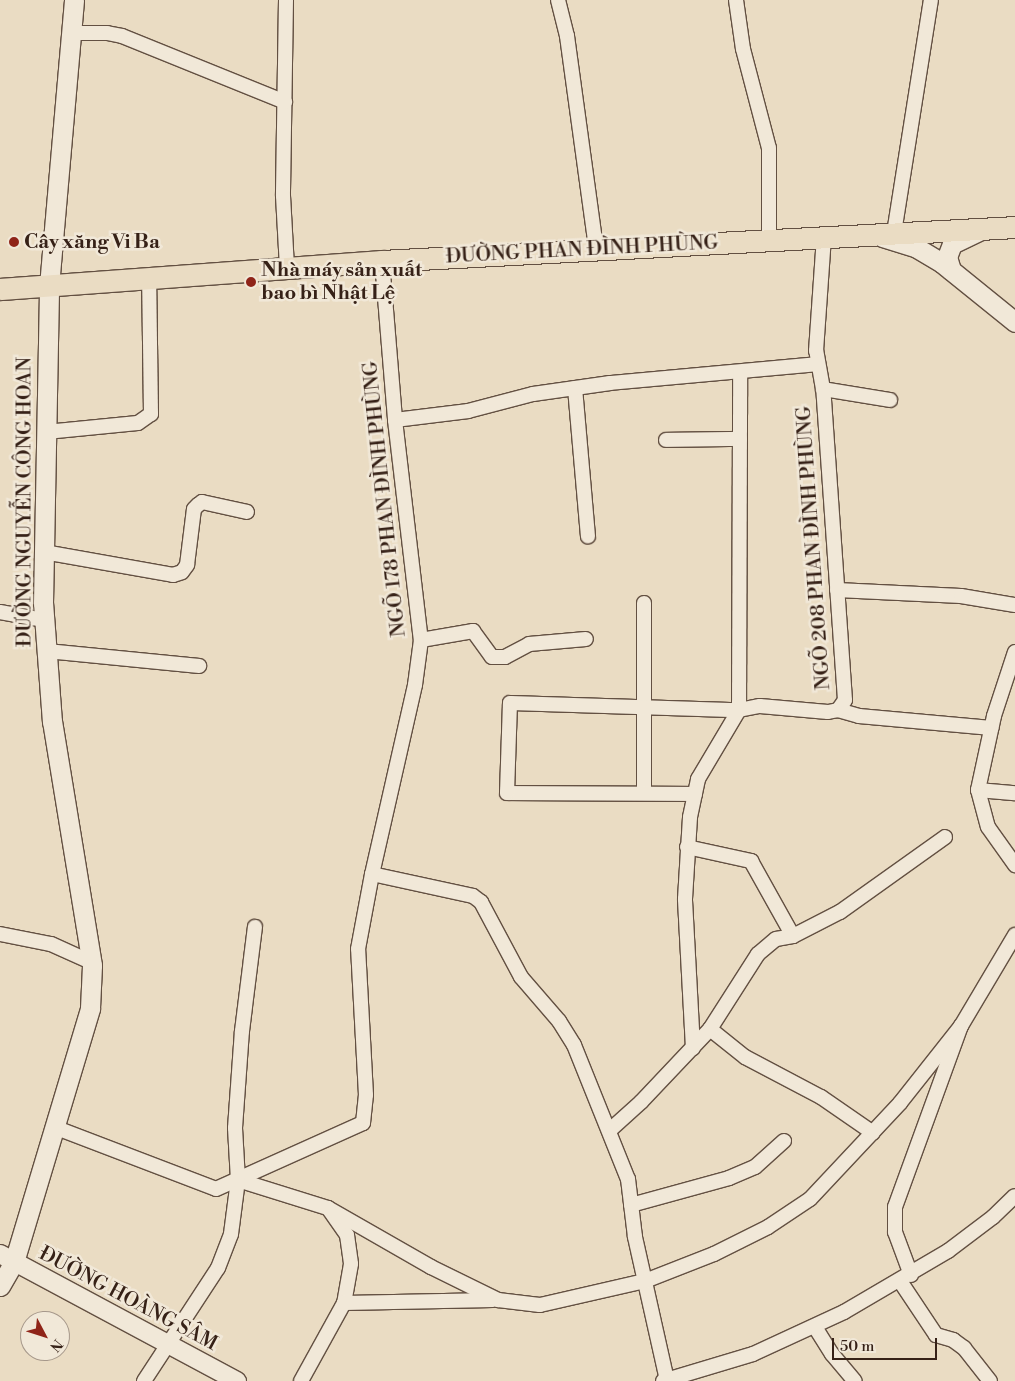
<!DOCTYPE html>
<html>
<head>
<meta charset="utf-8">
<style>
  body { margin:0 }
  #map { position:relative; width:1015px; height:1381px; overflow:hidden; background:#eadcc3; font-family:"Libre Bodoni",serif }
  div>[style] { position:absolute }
  .roads { filter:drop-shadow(1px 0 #635042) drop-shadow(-1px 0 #635042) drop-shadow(0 1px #635042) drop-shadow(0 -1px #635042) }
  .minor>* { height:14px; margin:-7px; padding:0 7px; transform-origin:7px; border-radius:7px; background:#f1e8d8 }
  .tertiary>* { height:18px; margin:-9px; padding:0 9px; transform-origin:9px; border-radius:9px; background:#f1e8d8 }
  .secondary>* { height:19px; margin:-9.5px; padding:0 9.5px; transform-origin:9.5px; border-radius:9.5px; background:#f1e8d8 }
  .primary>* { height:21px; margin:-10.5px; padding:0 10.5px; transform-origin:10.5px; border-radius:10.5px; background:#eadcc3 }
  .dots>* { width:14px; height:14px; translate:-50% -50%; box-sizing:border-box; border:2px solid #f1e8d8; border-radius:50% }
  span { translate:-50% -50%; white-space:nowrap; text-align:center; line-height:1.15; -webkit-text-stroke:5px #f1e8d8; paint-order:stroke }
  .poi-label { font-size:20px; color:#362117; font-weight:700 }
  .left { translate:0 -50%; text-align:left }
  .street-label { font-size:20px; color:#362117 }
  .north { position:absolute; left:20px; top:1311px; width:50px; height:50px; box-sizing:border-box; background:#f1e8d8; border:1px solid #a6988b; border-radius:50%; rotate:130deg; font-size:14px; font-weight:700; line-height:20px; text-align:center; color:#362117 }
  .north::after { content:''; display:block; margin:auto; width:18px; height:22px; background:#8f2418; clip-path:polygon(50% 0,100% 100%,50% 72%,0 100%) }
  .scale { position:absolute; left:832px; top:1338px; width:105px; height:22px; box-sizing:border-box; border:2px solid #362117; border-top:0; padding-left:6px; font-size:15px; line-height:18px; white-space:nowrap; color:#362117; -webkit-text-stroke:4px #f1e8d8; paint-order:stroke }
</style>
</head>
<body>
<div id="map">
  <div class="roads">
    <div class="minor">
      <i style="left:286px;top:0;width:196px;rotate:90.9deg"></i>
      <i style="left:283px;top:196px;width:72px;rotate:86.8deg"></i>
      <i style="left:558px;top:0;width:37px;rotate:76deg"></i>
      <i style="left:567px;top:36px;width:215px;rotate:82.2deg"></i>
      <i style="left:736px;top:0;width:49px;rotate:81.9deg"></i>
      <i style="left:743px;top:49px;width:102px;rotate:75.3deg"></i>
      <i style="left:769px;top:148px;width:93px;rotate:90deg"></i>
      <i style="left:70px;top:33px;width:37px"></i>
      <i style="left:107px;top:33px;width:15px;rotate:11deg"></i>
      <i style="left:122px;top:36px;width:176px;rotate:22deg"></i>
      <i style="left:894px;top:233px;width:236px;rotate:-81deg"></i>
      <i style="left:382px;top:261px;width:160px;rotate:85.3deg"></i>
      <i style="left:395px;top:420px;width:222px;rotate:83.3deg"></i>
      <i style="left:421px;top:640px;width:45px;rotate:97.6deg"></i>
      <i style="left:415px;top:685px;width:194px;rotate:102.8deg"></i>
      <i style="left:372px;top:874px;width:103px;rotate:12.3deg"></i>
      <i style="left:473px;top:896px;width:10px;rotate:37deg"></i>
      <i style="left:481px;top:902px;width:85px;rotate:61.9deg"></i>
      <i style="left:521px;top:977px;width:58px;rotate:49.2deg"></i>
      <i style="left:559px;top:1021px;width:28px;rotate:58deg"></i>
      <i style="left:574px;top:1045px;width:144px;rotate:68.1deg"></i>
      <i style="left:628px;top:1179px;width:58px;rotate:83.1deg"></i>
      <i style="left:635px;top:1237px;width:147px;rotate:77.4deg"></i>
      <i style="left:575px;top:388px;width:149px;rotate:85deg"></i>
      <i style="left:823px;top:389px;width:68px;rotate:9.3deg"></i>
      <i style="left:395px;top:420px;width:74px;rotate:-7deg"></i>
      <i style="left:468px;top:411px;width:67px;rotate:-14.7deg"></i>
      <i style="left:533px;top:394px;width:78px;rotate:-8.1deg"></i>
      <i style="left:610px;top:383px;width:208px;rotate:-5.2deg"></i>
      <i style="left:46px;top:432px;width:92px;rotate:-5.6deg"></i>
      <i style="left:138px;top:423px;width:16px;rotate:-35deg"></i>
      <i style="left:151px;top:414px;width:138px;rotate:-90.8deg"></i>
      <i style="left:666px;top:440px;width:74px;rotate:-0.8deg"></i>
      <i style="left:44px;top:552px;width:131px;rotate:10.1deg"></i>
      <i style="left:173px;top:575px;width:9px;rotate:-18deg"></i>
      <i style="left:182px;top:572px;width:9px;rotate:-54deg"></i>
      <i style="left:187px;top:565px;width:56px;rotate:-82.9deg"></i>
      <i style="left:194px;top:509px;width:6px;rotate:-45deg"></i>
      <i style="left:198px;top:505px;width:5px;rotate:-37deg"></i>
      <i style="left:202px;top:502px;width:46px;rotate:12.5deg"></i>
      <i style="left:837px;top:590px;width:124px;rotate:2.8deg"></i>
      <i style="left:961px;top:596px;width:55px;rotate:9.5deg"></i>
      <i style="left:0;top:612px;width:45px;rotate:10.3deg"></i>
      <i style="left:421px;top:640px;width:53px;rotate:-9.8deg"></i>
      <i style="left:473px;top:631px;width:32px;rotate:54deg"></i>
      <i style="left:492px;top:657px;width:13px"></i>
      <i style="left:505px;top:657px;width:27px;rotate:-28deg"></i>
      <i style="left:529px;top:644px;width:57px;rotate:-5deg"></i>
      <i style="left:47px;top:651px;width:153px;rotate:5.6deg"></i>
      <i style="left:1015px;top:652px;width:67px;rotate:108.2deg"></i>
      <i style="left:994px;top:716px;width:76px;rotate:102.2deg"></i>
      <i style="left:978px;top:790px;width:38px;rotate:75deg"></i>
      <i style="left:988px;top:827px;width:47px;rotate:54.6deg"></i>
      <i style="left:838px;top:710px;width:22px;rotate:16deg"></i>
      <i style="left:859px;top:716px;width:133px;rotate:5.2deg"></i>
      <i style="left:978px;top:790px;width:37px;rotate:5deg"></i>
      <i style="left:644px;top:793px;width:190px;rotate:-90deg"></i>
      <i style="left:695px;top:794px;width:188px;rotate:-179.7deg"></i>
      <i style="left:507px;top:793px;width:90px;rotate:-88.1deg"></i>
      <i style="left:510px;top:703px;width:229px;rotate:1.8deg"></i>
      <i style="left:739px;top:710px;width:338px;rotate:-89.8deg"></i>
      <i style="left:687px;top:847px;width:66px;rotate:12.3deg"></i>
      <i style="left:751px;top:861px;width:86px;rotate:60.8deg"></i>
      <i style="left:0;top:934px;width:52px;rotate:11.1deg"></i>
      <i style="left:51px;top:944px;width:44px;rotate:24.2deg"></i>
      <i style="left:710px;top:1029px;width:45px;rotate:38.7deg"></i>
      <i style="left:745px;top:1057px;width:86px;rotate:27.8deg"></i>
      <i style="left:821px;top:1097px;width:63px;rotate:34.7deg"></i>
      <i style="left:693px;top:1048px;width:149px;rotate:-93.1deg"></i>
      <i style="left:685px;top:899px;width:82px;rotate:-86.5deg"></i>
      <i style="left:690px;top:817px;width:39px;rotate:-78deg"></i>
      <i style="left:698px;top:779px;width:80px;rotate:-59.3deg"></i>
      <i style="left:739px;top:710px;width:21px;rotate:-11deg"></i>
      <i style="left:760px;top:706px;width:68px;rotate:5deg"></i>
      <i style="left:828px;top:712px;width:10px;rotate:-11deg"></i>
      <i style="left:838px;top:710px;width:12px;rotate:-55deg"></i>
      <i style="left:845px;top:700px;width:312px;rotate:-94deg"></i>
      <i style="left:823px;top:389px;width:39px;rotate:-100deg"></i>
      <i style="left:816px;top:351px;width:114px;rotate:-86deg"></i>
      <i style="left:54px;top:1127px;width:173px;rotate:20.9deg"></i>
      <i style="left:216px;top:1189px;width:161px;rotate:-24.2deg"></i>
      <i style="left:363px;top:1123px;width:28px;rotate:-84deg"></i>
      <i style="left:366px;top:1095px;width:146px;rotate:-93.1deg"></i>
      <i style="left:358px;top:949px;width:76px;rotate:-79.4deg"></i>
      <i style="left:610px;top:1130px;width:42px;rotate:-42.1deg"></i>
      <i style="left:641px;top:1102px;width:100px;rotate:-46.6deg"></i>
      <i style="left:710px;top:1029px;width:89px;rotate:-57.4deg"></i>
      <i style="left:758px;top:954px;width:23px;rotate:-40deg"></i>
      <i style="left:776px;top:939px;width:17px;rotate:-10deg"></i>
      <i style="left:793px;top:936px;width:53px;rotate:-27.1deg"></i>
      <i style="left:840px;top:912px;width:129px;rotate:-35.5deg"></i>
      <i style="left:238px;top:1180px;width:94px;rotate:17.3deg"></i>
      <i style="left:328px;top:1208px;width:33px;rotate:55deg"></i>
      <i style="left:347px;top:1235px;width:29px;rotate:82deg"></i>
      <i style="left:351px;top:1264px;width:40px;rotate:100deg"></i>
      <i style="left:344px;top:1303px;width:89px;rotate:118.9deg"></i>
      <i style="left:631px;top:1205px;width:102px;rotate:-15.4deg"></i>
      <i style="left:729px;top:1178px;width:28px;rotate:-23deg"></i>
      <i style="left:755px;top:1167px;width:39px;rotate:-42deg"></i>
      <i style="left:328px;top:1208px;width:119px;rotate:29.8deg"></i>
      <i style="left:431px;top:1267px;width:75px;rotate:26.2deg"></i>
      <i style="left:498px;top:1300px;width:42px;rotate:6.8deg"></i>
      <i style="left:540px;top:1305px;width:108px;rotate:-12.9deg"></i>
      <i style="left:645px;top:1281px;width:74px;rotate:-21.4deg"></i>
      <i style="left:714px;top:1254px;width:60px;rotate:-26.6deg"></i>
      <i style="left:768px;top:1227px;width:50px;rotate:-33.7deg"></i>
      <i style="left:810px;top:1199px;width:132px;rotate:-46.8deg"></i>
      <i style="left:900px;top:1103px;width:98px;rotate:-51.6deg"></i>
      <i style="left:911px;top:1275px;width:46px;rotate:-110.4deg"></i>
      <i style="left:895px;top:1232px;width:25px;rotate:-90deg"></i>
      <i style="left:895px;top:1207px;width:193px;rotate:-70deg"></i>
      <i style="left:961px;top:1026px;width:106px;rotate:-59.3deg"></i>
      <i style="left:900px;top:1281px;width:65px;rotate:56.3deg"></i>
      <i style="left:936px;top:1335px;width:18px;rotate:16deg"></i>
      <i style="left:953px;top:1340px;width:14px;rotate:36deg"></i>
      <i style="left:964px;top:1348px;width:42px;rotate:51.8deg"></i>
      <i style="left:344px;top:1303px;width:149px;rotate:-1.2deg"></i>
      <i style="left:815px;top:1327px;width:32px;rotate:58deg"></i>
      <i style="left:832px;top:1354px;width:35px;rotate:50deg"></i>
      <i style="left:144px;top:1381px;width:135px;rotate:-56.8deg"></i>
      <i style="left:218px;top:1268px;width:36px;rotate:-69deg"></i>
      <i style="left:231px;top:1234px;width:54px;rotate:-82.6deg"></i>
      <i style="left:238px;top:1180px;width:52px;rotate:-93.3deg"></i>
      <i style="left:235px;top:1128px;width:97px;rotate:-85.9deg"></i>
      <i style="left:242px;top:1031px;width:105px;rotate:-82.9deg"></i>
      <i style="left:663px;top:1381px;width:94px;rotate:-16.7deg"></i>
      <i style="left:753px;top:1354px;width:100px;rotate:-24.8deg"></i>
      <i style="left:844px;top:1312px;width:121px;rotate:-30.4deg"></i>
      <i style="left:948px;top:1251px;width:56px;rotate:-37.1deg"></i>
      <i style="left:993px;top:1217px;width:30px;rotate:-44deg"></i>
    </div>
    <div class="tertiary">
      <i style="left:0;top:1254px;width:269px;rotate:28.2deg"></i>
    </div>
    <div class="secondary">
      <i style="left:882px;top:237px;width:37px;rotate:17deg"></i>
      <i style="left:917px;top:248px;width:29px;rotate:31deg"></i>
      <i style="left:942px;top:263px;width:94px;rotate:38.9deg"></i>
      <i style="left:951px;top:270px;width:14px;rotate:-107deg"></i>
      <i style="left:947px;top:257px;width:14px;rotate:-69deg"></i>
      <i style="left:952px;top:244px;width:30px;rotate:-26deg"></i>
      <i style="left:0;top:1286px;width:28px;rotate:-60deg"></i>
      <i style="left:14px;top:1262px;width:265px;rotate:-73.3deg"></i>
      <i style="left:90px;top:1008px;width:43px;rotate:-87.3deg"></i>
      <i style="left:92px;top:965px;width:246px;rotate:-99.3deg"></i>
      <i style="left:52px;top:722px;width:119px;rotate:-94.3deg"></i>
      <i style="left:43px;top:603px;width:317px;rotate:-88.9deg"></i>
      <i style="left:49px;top:286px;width:287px;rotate:-85deg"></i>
    </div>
    <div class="primary">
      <i style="left:0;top:289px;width:383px;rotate:-4.2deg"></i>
      <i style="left:382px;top:261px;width:634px;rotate:-3.07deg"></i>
    </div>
  </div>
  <div class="dots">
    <i style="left:14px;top:242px;background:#8f2418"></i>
    <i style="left:251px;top:282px;background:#8f2418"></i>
  </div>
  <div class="poi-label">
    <span class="left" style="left:24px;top:242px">Cây xăng Vi Ba</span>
    <span class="left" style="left:261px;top:282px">Nhà máy sản xuất<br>bao bì Nhật Lệ</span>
  </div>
  <div class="street-label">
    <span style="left:582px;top:250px;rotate:-3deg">ĐƯỜNG PHAN ĐÌNH PHÙNG</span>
    <span style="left:385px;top:499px;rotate:-96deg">NGÕ 178 PHAN ĐÌNH PHÙNG</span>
    <span style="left:25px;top:502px;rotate:-90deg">ĐƯỜNG NGUYỄN CÔNG HOAN</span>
    <span style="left:814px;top:548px;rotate:-94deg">NGÕ 208 PHAN ĐÌNH PHÙNG</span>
    <span style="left:128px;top:1299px;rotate:28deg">ĐƯỜNG HOÀNG SÂM</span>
  </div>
  <div class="north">N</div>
  <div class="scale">50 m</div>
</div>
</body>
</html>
